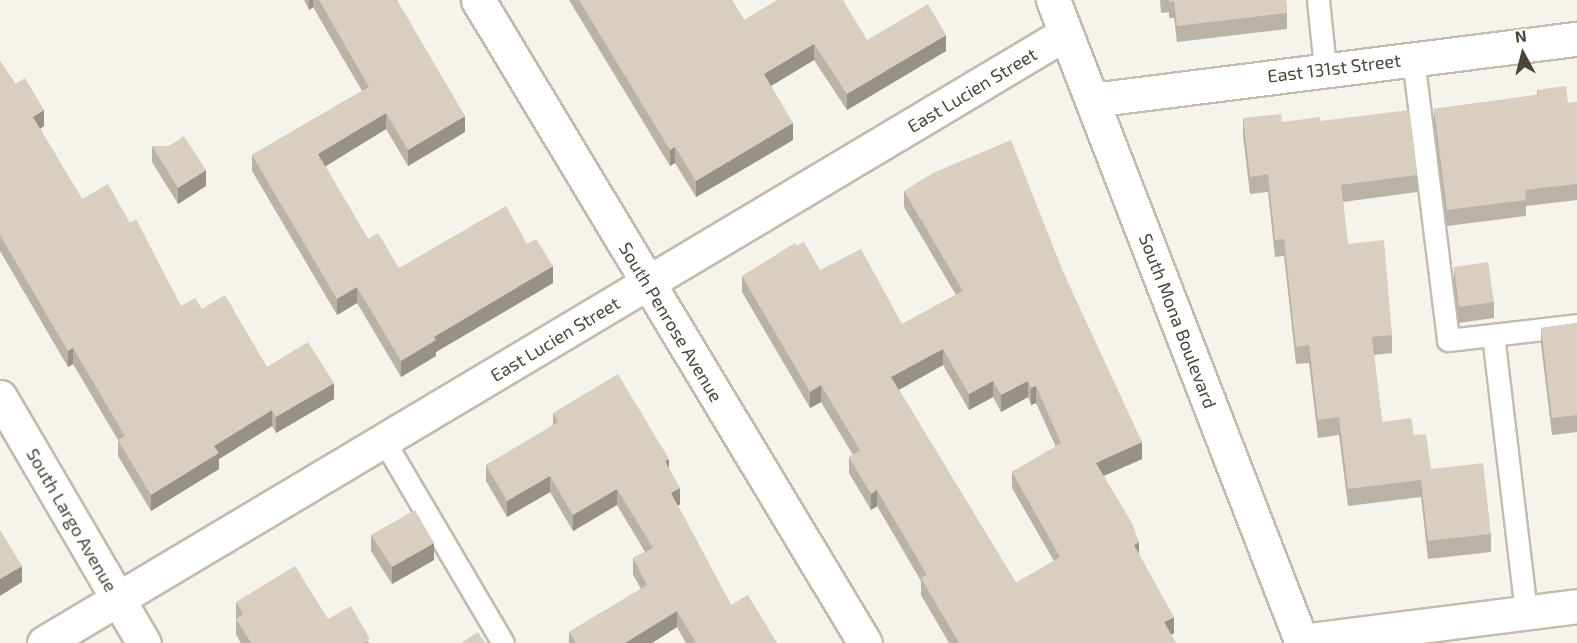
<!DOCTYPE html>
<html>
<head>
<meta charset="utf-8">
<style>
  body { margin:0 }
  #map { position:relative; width:1577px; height:643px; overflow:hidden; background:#f6f3ec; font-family:"Exo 2",sans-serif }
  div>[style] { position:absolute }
  .roads { filter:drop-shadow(2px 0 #c2bbae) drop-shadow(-2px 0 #c2bbae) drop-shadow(0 2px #c2bbae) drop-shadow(0 -2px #c2bbae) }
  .service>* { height:21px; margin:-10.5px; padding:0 10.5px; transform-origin:10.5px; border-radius:10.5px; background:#fff }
  .minor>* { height:33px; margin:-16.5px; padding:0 16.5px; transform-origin:16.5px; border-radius:16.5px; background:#fff }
  .tertiary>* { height:33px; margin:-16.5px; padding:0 16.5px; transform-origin:16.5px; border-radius:16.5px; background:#fff }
  .wall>* { inset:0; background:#bab2a6 }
  .shaded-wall>* { inset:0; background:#979187 }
  .building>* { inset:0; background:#d8cfc1 }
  span { translate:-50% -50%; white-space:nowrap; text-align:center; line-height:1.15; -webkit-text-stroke:4.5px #fff; paint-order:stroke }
  .street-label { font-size:18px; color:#4b4439 }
  .north { position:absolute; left:1493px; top:24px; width:60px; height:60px; -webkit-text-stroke:4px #fff; paint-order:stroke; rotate:353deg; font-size:16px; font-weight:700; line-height:24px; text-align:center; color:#4b4439 }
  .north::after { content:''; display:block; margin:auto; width:21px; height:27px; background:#4b4439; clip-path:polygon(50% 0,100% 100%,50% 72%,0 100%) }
</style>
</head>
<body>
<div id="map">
  <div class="roads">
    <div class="service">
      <i style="left:1318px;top:0;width:68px;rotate:84.1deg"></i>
      <i style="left:1413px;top:58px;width:284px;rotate:82.9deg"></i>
      <i style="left:1448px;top:340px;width:130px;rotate:-6.6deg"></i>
      <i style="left:1493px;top:335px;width:279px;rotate:83.2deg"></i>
      <i style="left:384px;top:441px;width:234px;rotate:59.5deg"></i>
    </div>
    <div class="minor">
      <i style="left:478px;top:0;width:750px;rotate:58.96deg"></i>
      <i style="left:1092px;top:100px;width:489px;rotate:-7.2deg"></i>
      <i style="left:0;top:397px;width:285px;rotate:59.7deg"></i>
      <i style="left:1301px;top:641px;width:278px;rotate:-7.2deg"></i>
      <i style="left:44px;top:643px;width:1190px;rotate:-30.83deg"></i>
    </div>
    <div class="tertiary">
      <i style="left:1053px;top:0;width:690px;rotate:68.83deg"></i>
    </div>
  </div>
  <div class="wall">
    <i style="clip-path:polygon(304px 0,397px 0,465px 132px,408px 166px,386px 129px,325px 166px,368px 239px,399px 268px,527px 244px,553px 283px,436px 352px,436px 356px,401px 377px,357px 303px,337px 315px,252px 171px,252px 155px,362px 91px,313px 7px,309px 10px)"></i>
    <i style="clip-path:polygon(569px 0,732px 0,744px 20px,867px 40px,946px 51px,847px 110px,814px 60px,771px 86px,793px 140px,696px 197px,675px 163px,670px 166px)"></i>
    <i style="clip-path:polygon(1160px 0,1286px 0,1287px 13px,1287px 29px,1177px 42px,1174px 18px,1169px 18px,1169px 12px,1161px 13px)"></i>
    <i style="clip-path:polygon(0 61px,44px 126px,40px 129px,82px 199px,130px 223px,181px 306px,202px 309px,267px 367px,334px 399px,276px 433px,272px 426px,219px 459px,219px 469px,151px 511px,118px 456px,118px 440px,73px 364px,68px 367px,0 251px)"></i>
    <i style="clip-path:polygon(1537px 90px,1568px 103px,1577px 102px,1577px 200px,1526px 206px,1526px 216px,1447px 226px,1434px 125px,1434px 109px,1537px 95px)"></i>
    <i style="clip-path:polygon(1243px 118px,1282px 122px,1320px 121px,1417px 175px,1417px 192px,1343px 202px,1348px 244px,1392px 335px,1392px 353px,1374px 355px,1382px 422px,1414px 435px,1431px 469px,1491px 534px,1491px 552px,1428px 559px,1421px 497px,1348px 506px,1339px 435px,1318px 438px,1309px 363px,1296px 364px,1284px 256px,1275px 257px,1268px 192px,1250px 194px,1243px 136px)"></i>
    <i style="clip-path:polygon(152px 146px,206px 186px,178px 204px,152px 162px)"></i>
    <i style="clip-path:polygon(evenodd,904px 191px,1064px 274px,1142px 459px,1104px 476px,1174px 633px,1171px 635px,1176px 643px,949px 643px,921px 595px,921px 581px,877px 506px,871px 510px,849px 473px,849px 457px,853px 455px,821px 402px,810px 408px,742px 292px,742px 276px,797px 246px,820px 270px,902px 324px,956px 295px,904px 207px,904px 191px,943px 365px,969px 410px,993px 397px,1001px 412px,1028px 397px,1031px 405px,1036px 403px,1056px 447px,1012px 472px,1012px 488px,1054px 561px,1016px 583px,899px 390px,943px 365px)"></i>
    <i style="clip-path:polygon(1454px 267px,1494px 302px,1494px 318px,1459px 323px,1454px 283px)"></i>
    <i style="clip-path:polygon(1577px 323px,1577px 432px,1552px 435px,1541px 344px,1541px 328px)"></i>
    <i style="clip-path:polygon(553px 413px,669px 468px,680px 504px,678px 506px,731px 605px,777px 643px,686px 643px,677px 627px,652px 643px,569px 643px,569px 632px,641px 589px,633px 575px,633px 558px,645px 552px,617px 505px,573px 531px,550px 492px,507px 517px,486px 481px,486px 465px,553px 426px)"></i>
    <i style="clip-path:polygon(371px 535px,434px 560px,392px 584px,371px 551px)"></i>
    <i style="clip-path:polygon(236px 602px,328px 619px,370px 643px,241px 643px,236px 635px)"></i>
  </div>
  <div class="shaded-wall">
    <i style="clip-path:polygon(309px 0,313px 0,313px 7px,309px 10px)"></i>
    <i style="clip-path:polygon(946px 35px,946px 51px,847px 110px,847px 94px)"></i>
    <i style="clip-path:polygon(814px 44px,814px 60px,764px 90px,764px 74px)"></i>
    <i style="clip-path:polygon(44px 110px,44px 126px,33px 133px,33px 117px)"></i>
    <i style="clip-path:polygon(386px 113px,386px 129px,318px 171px,318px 154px)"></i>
    <i style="clip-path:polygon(465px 116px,465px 132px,408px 166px,408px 150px)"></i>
    <i style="clip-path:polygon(793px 123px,793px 140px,696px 197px,696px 181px)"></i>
    <i style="clip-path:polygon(675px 147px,675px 163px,670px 166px,670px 150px)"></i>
    <i style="clip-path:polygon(206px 170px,206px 186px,178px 204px,178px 188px)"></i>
    <i style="clip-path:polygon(553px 266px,553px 283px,436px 352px,436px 356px,401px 377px,401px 361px,434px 337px)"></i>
    <i style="clip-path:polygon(357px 287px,357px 303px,337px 315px,337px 299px)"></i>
    <i style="clip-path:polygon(73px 348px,73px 364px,68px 367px,68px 351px)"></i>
    <i style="clip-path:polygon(943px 349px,943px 365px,891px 394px,891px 377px)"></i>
    <i style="clip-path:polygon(993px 381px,993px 397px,969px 410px,969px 394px)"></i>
    <i style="clip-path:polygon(1028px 381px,1028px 397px,1001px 412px,1001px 395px)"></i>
    <i style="clip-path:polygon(334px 383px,334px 399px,276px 433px,276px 417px)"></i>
    <i style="clip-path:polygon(821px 385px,821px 402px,810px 408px,810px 392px)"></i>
    <i style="clip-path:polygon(1036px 386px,1036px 403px,1031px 405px,1031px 388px)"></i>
    <i style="clip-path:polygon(272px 410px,272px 426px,219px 459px,219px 469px,151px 511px,151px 495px,214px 446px)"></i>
    <i style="clip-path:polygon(1142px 442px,1142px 459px,1096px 479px,1096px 463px)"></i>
    <i style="clip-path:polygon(669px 459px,669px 475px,665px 461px)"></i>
    <i style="clip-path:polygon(550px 476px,550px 492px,507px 517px,507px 501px)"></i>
    <i style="clip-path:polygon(680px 488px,680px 504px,671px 510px,671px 493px)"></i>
    <i style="clip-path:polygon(617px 489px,617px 505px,573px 531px,573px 515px)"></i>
    <i style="clip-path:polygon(877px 490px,877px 506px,871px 510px,871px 494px)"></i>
    <i style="clip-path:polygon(1139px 542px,1139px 558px,1134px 545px)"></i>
    <i style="clip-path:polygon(434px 543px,434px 560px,392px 584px,392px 567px)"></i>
    <i style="clip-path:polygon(22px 566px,22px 582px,0 596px,0 579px)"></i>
    <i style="clip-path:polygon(677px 611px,677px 627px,652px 643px,625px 643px)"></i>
    <i style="clip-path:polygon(1174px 617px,1174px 633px,1164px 639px,1164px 622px)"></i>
  </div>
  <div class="building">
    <i style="clip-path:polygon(319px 0,397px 0,465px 116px,408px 150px,386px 113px,318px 154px,368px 239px,378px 233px,399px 268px,506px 206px,527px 244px,536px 239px,553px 266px,434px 337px,436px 340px,401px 361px,357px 287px,337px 299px,252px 155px,369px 87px)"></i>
    <i style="clip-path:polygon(579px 0,732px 0,744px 20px,777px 0,843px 0,867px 40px,928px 4px,946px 35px,847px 94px,814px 44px,764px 74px,793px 123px,696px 181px,675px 147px,670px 150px)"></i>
    <i style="clip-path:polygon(1169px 0,1286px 0,1287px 13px,1177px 26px,1174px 1px,1169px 2px)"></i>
    <i style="clip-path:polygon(0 61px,15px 84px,25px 78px,44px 110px,33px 117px,82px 199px,108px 184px,130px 223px,136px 219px,181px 306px,195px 298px,202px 309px,225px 295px,267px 367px,308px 342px,334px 383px,276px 417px,272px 410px,214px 446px,219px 453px,151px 495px,118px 440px,125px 436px,73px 348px,68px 351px,0 235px)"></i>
    <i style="clip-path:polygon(1566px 86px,1568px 103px,1577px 102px,1577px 184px,1525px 190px,1526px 200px,1447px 210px,1434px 109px,1538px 95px,1537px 90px)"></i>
    <i style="clip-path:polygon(1409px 110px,1417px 175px,1341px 185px,1348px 244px,1384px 240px,1392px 335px,1372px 337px,1382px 422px,1411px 418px,1414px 435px,1426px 434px,1431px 469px,1483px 463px,1491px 534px,1428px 541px,1421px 480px,1348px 489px,1339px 417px,1318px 420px,1309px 345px,1296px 347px,1284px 239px,1275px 240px,1268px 174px,1250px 177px,1243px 118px,1281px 114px,1282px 122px,1320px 117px,1320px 121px)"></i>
    <i style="clip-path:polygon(184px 136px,206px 170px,178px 188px,152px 146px,169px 146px)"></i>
    <i style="clip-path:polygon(evenodd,1011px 140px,1064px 274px,1142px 442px,1096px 463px,1132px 523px,1139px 542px,1134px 545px,1174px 617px,1164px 622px,1176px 643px,959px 643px,921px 578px,927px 575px,877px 490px,871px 494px,849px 457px,860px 450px,821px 385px,810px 392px,742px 276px,795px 243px,797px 246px,804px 242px,820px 270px,861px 249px,902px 324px,963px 291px,904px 191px,933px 173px,1011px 140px,943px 349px,969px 394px,993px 381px,1001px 395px,1028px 381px,1031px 388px,1036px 386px,1061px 443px,1012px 472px,1060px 557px,1016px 583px,891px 377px,943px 349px)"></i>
    <i style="clip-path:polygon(1488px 262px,1494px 302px,1459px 307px,1454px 267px)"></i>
    <i style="clip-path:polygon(1577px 323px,1577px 415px,1552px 418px,1541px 328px)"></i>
    <i style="clip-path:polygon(618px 374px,669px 459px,665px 461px,680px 488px,671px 493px,731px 605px,748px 595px,777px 643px,696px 643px,677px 611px,625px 643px,576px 643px,569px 632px,647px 585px,633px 558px,653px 548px,617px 489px,573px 515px,550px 476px,507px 501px,486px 465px,558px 422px,553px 413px)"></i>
    <i style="clip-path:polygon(415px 510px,434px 543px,392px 567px,371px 535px)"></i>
    <i style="clip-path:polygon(0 530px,22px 566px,0 579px)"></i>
    <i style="clip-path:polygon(295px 566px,328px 619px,351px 606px,370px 639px,363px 643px,251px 643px,236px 619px,243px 614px,236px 602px)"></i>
    <i style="clip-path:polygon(478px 632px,485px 643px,461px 643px)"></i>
  </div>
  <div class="street-label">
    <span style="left:1334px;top:68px;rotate:-7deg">East 131st Street</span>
    <span style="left:972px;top:90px;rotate:-31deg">East Lucien Street</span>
    <span style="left:1178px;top:321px;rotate:69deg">South Mona Boulevard</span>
    <span style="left:671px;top:322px;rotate:59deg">South Penrose Avenue</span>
    <span style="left:555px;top:339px;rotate:-31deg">East Lucien Street</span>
    <span style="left:72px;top:520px;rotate:60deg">South Largo Avenue</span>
  </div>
  <div class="north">N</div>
</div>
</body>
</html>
